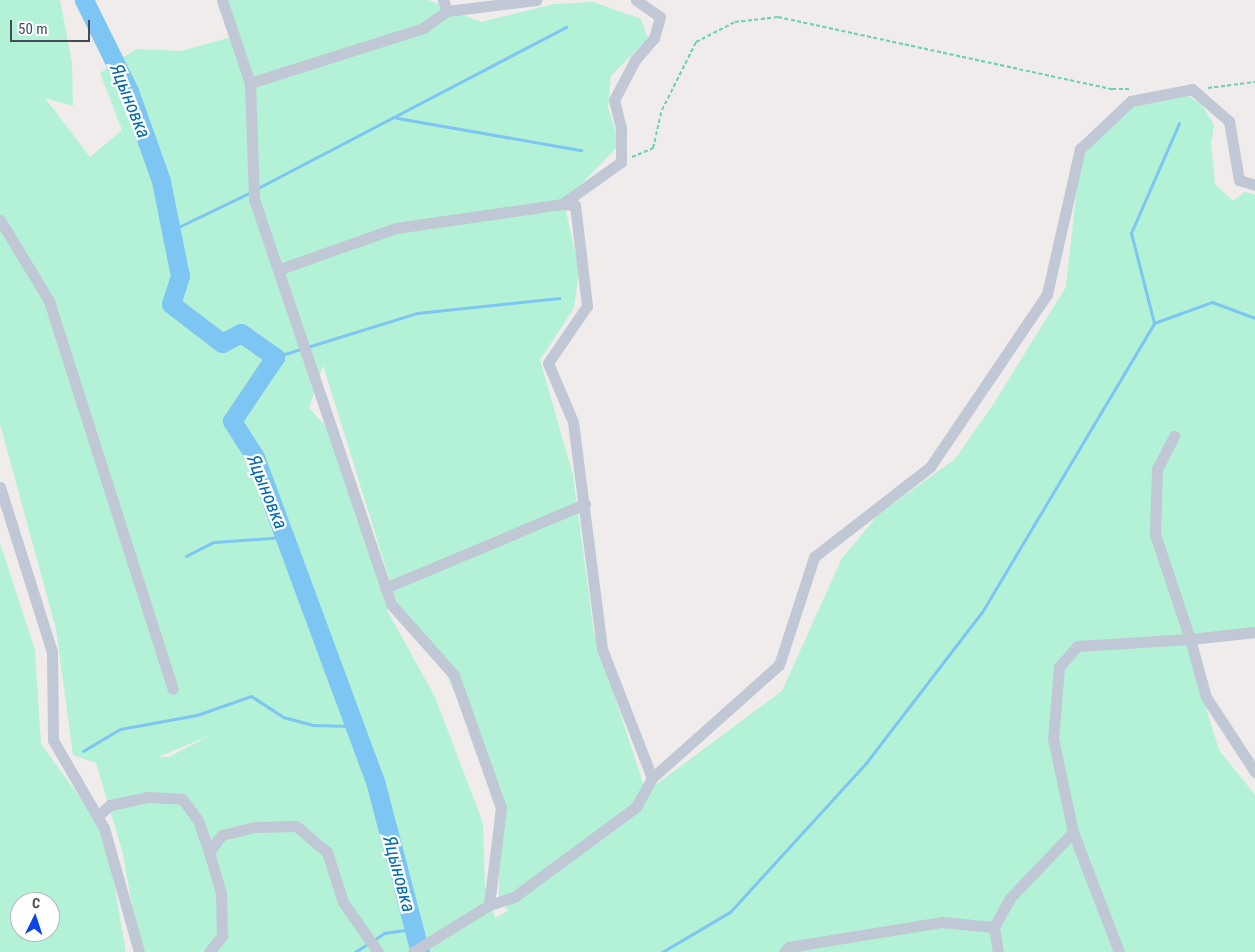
<!DOCTYPE html>
<html>
<head>
<meta charset="utf-8">
<style>
  body { margin:0 }
  #map { position:relative; width:1255px; height:952px; overflow:hidden; background:#efeceb; font-family:"Roboto Condensed",sans-serif }
  div>[style] { position:absolute }
  .green>* { inset:0; background:#b4f2d7 }
  .stream>* { height:3px; margin:-1.5px; padding:0 1.5px; transform-origin:1.5px; border-radius:1.5px; background:#7dc5f3 }
  .river>* { height:19px; margin:-9.5px; padding:0 9.5px; transform-origin:9.5px; border-radius:9.5px; background:#7dc5f3 }
  .path>* { height:2px; margin-top:-1px; transform-origin:0; background:repeating-linear-gradient(90deg,#6ad2b1 0 4px,transparent 0 6.5px) }
  .minor>* { height:11px; margin:-5.5px; padding:0 5.5px; transform-origin:5.5px; border-radius:5.5px; background:#c0c7d5 }
  span { translate:-50% -50%; white-space:nowrap; text-align:center; line-height:1.15; -webkit-text-stroke:4.5px #fff; paint-order:stroke }
  .water-label { font-size:19px; color:#006baf; font-style:italic }
  .north { position:absolute; left:10px; top:892px; width:50px; height:50px; box-sizing:border-box; background:#fff; border:1px solid #b4b7bd; border-radius:50%; rotate:4deg; font-size:14px; font-weight:700; line-height:20px; text-align:center; color:#434b5a }
  .north::after { content:''; display:block; margin:auto; width:18px; height:22px; background:#0a43ea; clip-path:polygon(50% 0,100% 100%,50% 72%,0 100%) }
  .scale { position:absolute; left:10px; top:20px; width:80px; height:22px; box-sizing:border-box; border:2px solid #434b5a; border-top:0; padding-left:6px; font-size:15px; line-height:18px; white-space:nowrap; color:#434b5a; -webkit-text-stroke:4px #fff; paint-order:stroke }
</style>
</head>
<body>
<div id="map">
  <div class="green">
    <i style="clip-path:polygon(evenodd,0 0,60px 0,72px 63px,73px 106px,45px 98px,90px 157px,122px 130px,100px 73px,136px 49px,181px 51px,239px 35px,225px 0,428px 0,481px 22px,554px 4px,593px 2px,641px 19px,648px 38px,611px 76px,608px 108px,620px 144px,564px 202px,579px 270px,574px 308px,540px 360px,573px 475px,594px 633px,646px 792px,782px 691px,842px 558px,879px 514px,955px 459px,994px 403px,1066px 287px,1078px 178px,1091px 136px,1127px 103px,1182px 92px,1202px 105px,1214px 125px,1211px 143px,1215px 184px,1233px 201px,1245px 192px,1255px 195px,1255px 635px,1186px 643px,1219px 750px,1255px 795px,1255px 952px,140px 952px,123px 854px,96px 763px,73px 755px,56px 629px,0 424px,0 0,323px 365px,397px 604px,442px 664px,475px 739px,498px 818px,499px 897px,508px 911px,495px 918px,485px 886px,483px 823px,435px 697px,388px 612px,331px 432px,309px 408px,323px 365px,0 0,211px 735px,169px 757px,158px 757px,211px 735px)"></i>
    <i style="clip-path:polygon(evenodd,0 543px,35px 650px,41px 744px,105px 832px,126px 952px,0 952px,0 543px,20px 902px,50px 902px,50px 932px,20px 932px,20px 902px)"></i>
  </div>
  <div class="stream">
    <i style="left:397px;top:118px;width:187px;rotate:9.9deg"></i>
    <i style="left:256px;top:189px;width:350px;rotate:-27.6deg"></i>
    <i style="left:168px;top:232px;width:92px;rotate:-25.7deg"></i>
    <i style="left:1154px;top:323px;width:93px;rotate:-104.3deg"></i>
    <i style="left:1131px;top:233px;width:120px;rotate:-66.4deg"></i>
    <i style="left:275px;top:357px;width:149px;rotate:-17.2deg"></i>
    <i style="left:417px;top:313px;width:143px;rotate:-6deg"></i>
    <i style="left:186px;top:556px;width:31px;rotate:-27deg"></i>
    <i style="left:214px;top:542px;width:71px;rotate:-4deg"></i>
    <i style="left:83px;top:751px;width:43px;rotate:-30.7deg"></i>
    <i style="left:120px;top:729px;width:78px;rotate:-10.3deg"></i>
    <i style="left:197px;top:715px;width:57px;rotate:-19.4deg"></i>
    <i style="left:251px;top:696px;width:38px;rotate:33deg"></i>
    <i style="left:283px;top:717px;width:31px;rotate:15deg"></i>
    <i style="left:313px;top:725px;width:42px;rotate:1.4deg"></i>
    <i style="left:355px;top:952px;width:35px;rotate:-33deg"></i>
    <i style="left:384px;top:933px;width:30px;rotate:-8deg"></i>
    <i style="left:662px;top:952px;width:79px;rotate:-30.5deg"></i>
    <i style="left:730px;top:912px;width:202px;rotate:-47.6deg"></i>
    <i style="left:866px;top:763px;width:190px;rotate:-52.5deg"></i>
    <i style="left:982px;top:612px;width:336px;rotate:-59.2deg"></i>
    <i style="left:1154px;top:323px;width:62px;rotate:-19.9deg"></i>
    <i style="left:1212px;top:302px;width:46px;rotate:20.4deg"></i>
  </div>
  <div class="river">
    <i style="left:84px;top:0;width:102px;rotate:63.7deg"></i>
    <i style="left:129px;top:91px;width:96px;rotate:70.4deg"></i>
    <i style="left:161px;top:181px;width:97px;rotate:78.7deg"></i>
    <i style="left:180px;top:276px;width:29px;rotate:108deg"></i>
    <i style="left:171px;top:304px;width:64px;rotate:37.4deg"></i>
    <i style="left:222px;top:343px;width:21px;rotate:-28deg"></i>
    <i style="left:241px;top:333px;width:42px;rotate:35.2deg"></i>
    <i style="left:275px;top:357px;width:77px;rotate:123.9deg"></i>
    <i style="left:232px;top:421px;width:43px;rotate:57.4deg"></i>
    <i style="left:255px;top:457px;width:346px;rotate:69.7deg"></i>
    <i style="left:375px;top:781px;width:177px;rotate:75.3deg"></i>
  </div>
  <div class="path">
    <i style="left:1208px;top:88px;width:47px;rotate:-7.3deg"></i>
    <i style="left:632px;top:157px;width:23px;rotate:-23deg"></i>
    <i style="left:653px;top:148px;width:39px;rotate:-77deg"></i>
    <i style="left:662px;top:110px;width:76px;rotate:-63.4deg"></i>
    <i style="left:696px;top:42px;width:44px;rotate:-27.1deg"></i>
    <i style="left:735px;top:22px;width:43px;rotate:-6.6deg"></i>
    <i style="left:778px;top:17px;width:342px;rotate:12.2deg"></i>
    <i style="left:1112px;top:89px;width:19px"></i>
  </div>
  <div class="minor">
    <i style="left:222px;top:0;width:88px;rotate:71.4deg"></i>
    <i style="left:250px;top:83px;width:116px;rotate:88deg"></i>
    <i style="left:254px;top:199px;width:428px;rotate:71.3deg"></i>
    <i style="left:391px;top:604px;width:95px;rotate:48.4deg"></i>
    <i style="left:454px;top:675px;width:141px;rotate:70.5deg"></i>
    <i style="left:501px;top:808px;width:98px;rotate:97.1deg"></i>
    <i style="left:443px;top:0;width:12px;rotate:70deg"></i>
    <i style="left:447px;top:11px;width:90px;rotate:-7deg"></i>
    <i style="left:636px;top:0;width:29px;rotate:35deg"></i>
    <i style="left:660px;top:17px;width:22px;rotate:106deg"></i>
    <i style="left:654px;top:38px;width:29px;rotate:131deg"></i>
    <i style="left:635px;top:60px;width:45px;rotate:117.7deg"></i>
    <i style="left:614px;top:100px;width:30px;rotate:76deg"></i>
    <i style="left:621px;top:129px;width:33px;rotate:90deg"></i>
    <i style="left:621px;top:162px;width:72px;rotate:144.6deg"></i>
    <i style="left:562px;top:204px;width:13px;rotate:4deg"></i>
    <i style="left:575px;top:205px;width:102px;rotate:83.2deg"></i>
    <i style="left:587px;top:306px;width:69px;rotate:124.4deg"></i>
    <i style="left:548px;top:363px;width:64px;rotate:67deg"></i>
    <i style="left:573px;top:422px;width:229px;rotate:82.7deg"></i>
    <i style="left:602px;top:649px;width:138px;rotate:68.8deg"></i>
    <i style="left:250px;top:83px;width:182px;rotate:-17.6deg"></i>
    <i style="left:423px;top:28px;width:29px;rotate:-35deg"></i>
    <i style="left:0;top:220px;width:95px;rotate:58.8deg"></i>
    <i style="left:49px;top:301px;width:407px;rotate:72.3deg"></i>
    <i style="left:280px;top:269px;width:123px;rotate:-19.5deg"></i>
    <i style="left:396px;top:228px;width:168px;rotate:-8.2deg"></i>
    <i style="left:1174px;top:436px;width:38px;rotate:117deg"></i>
    <i style="left:1157px;top:470px;width:64px;rotate:91.8deg"></i>
    <i style="left:1155px;top:534px;width:111px;rotate:71.6deg"></i>
    <i style="left:1190px;top:639px;width:65px;rotate:-6.1deg"></i>
    <i style="left:0;top:487px;width:173px;rotate:72.5deg"></i>
    <i style="left:52px;top:652px;width:88px;rotate:89.3deg"></i>
    <i style="left:53px;top:740px;width:102px;rotate:59.9deg"></i>
    <i style="left:104px;top:828px;width:129px;rotate:74.2deg"></i>
    <i style="left:385px;top:588px;width:217px;rotate:-22.8deg"></i>
    <i style="left:98px;top:816px;width:16px;rotate:-43deg"></i>
    <i style="left:110px;top:805px;width:40px;rotate:-12deg"></i>
    <i style="left:149px;top:797px;width:33px;rotate:3deg"></i>
    <i style="left:182px;top:799px;width:26px;rotate:53deg"></i>
    <i style="left:198px;top:820px;width:34px;rotate:71deg"></i>
    <i style="left:994px;top:927px;width:33px;rotate:-61deg"></i>
    <i style="left:1010px;top:898px;width:91px;rotate:-46.3deg"></i>
    <i style="left:209px;top:952px;width:21px;rotate:-51deg"></i>
    <i style="left:222px;top:936px;width:43px;rotate:-91.3deg"></i>
    <i style="left:221px;top:893px;width:43px;rotate:-106.3deg"></i>
    <i style="left:209px;top:852px;width:21px;rotate:-53deg"></i>
    <i style="left:222px;top:835px;width:34px;rotate:-14deg"></i>
    <i style="left:255px;top:827px;width:41px;rotate:-1.4deg"></i>
    <i style="left:296px;top:826px;width:40px;rotate:40deg"></i>
    <i style="left:327px;top:852px;width:52px;rotate:72.3deg"></i>
    <i style="left:343px;top:902px;width:61px;rotate:55deg"></i>
    <i style="left:413px;top:952px;width:89px;rotate:-31.7deg"></i>
    <i style="left:489px;top:905px;width:26px;rotate:-18deg"></i>
    <i style="left:514px;top:897px;width:152px;rotate:-36.4deg"></i>
    <i style="left:636px;top:807px;width:33px;rotate:-61deg"></i>
    <i style="left:652px;top:778px;width:170px;rotate:-41.7deg"></i>
    <i style="left:779px;top:665px;width:114px;rotate:-72deg"></i>
    <i style="left:814px;top:557px;width:147px;rotate:-37.8deg"></i>
    <i style="left:930px;top:467px;width:209px;rotate:-55.9deg"></i>
    <i style="left:1047px;top:294px;width:149px;rotate:-77.2deg"></i>
    <i style="left:1080px;top:149px;width:70px;rotate:-43.3deg"></i>
    <i style="left:1131px;top:101px;width:62px;rotate:-11.1deg"></i>
    <i style="left:1192px;top:89px;width:49px;rotate:40.9deg"></i>
    <i style="left:1229px;top:121px;width:60px;rotate:80.4deg"></i>
    <i style="left:1239px;top:180px;width:17px;rotate:17deg"></i>
    <i style="left:784px;top:952px;width:7px;rotate:-45deg"></i>
    <i style="left:789px;top:947px;width:154px;rotate:-9.3deg"></i>
    <i style="left:941px;top:922px;width:53px;rotate:5.4deg"></i>
    <i style="left:994px;top:927px;width:25px;rotate:81deg"></i>
    <i style="left:1119px;top:952px;width:129px;rotate:-111deg"></i>
    <i style="left:1073px;top:832px;width:95px;rotate:-102.1deg"></i>
    <i style="left:1053px;top:739px;width:72px;rotate:-85.2deg"></i>
    <i style="left:1059px;top:667px;width:28px;rotate:-49deg"></i>
    <i style="left:1077px;top:646px;width:113px;rotate:-3.5deg"></i>
    <i style="left:1190px;top:639px;width:60px;rotate:74.6deg"></i>
    <i style="left:1206px;top:697px;width:90px;rotate:56.8deg"></i>
  </div>
  <div class="water-label">
    <span style="left:130px;top:101px;rotate:68deg">Яцыновка</span>
    <span style="left:267px;top:492px;rotate:68deg">Яцыновка</span>
    <span style="left:399px;top:874px;rotate:75deg">Яцыновка</span>
  </div>
  <div class="north">С</div>
  <div class="scale">50 m</div>
</div>
</body>
</html>
